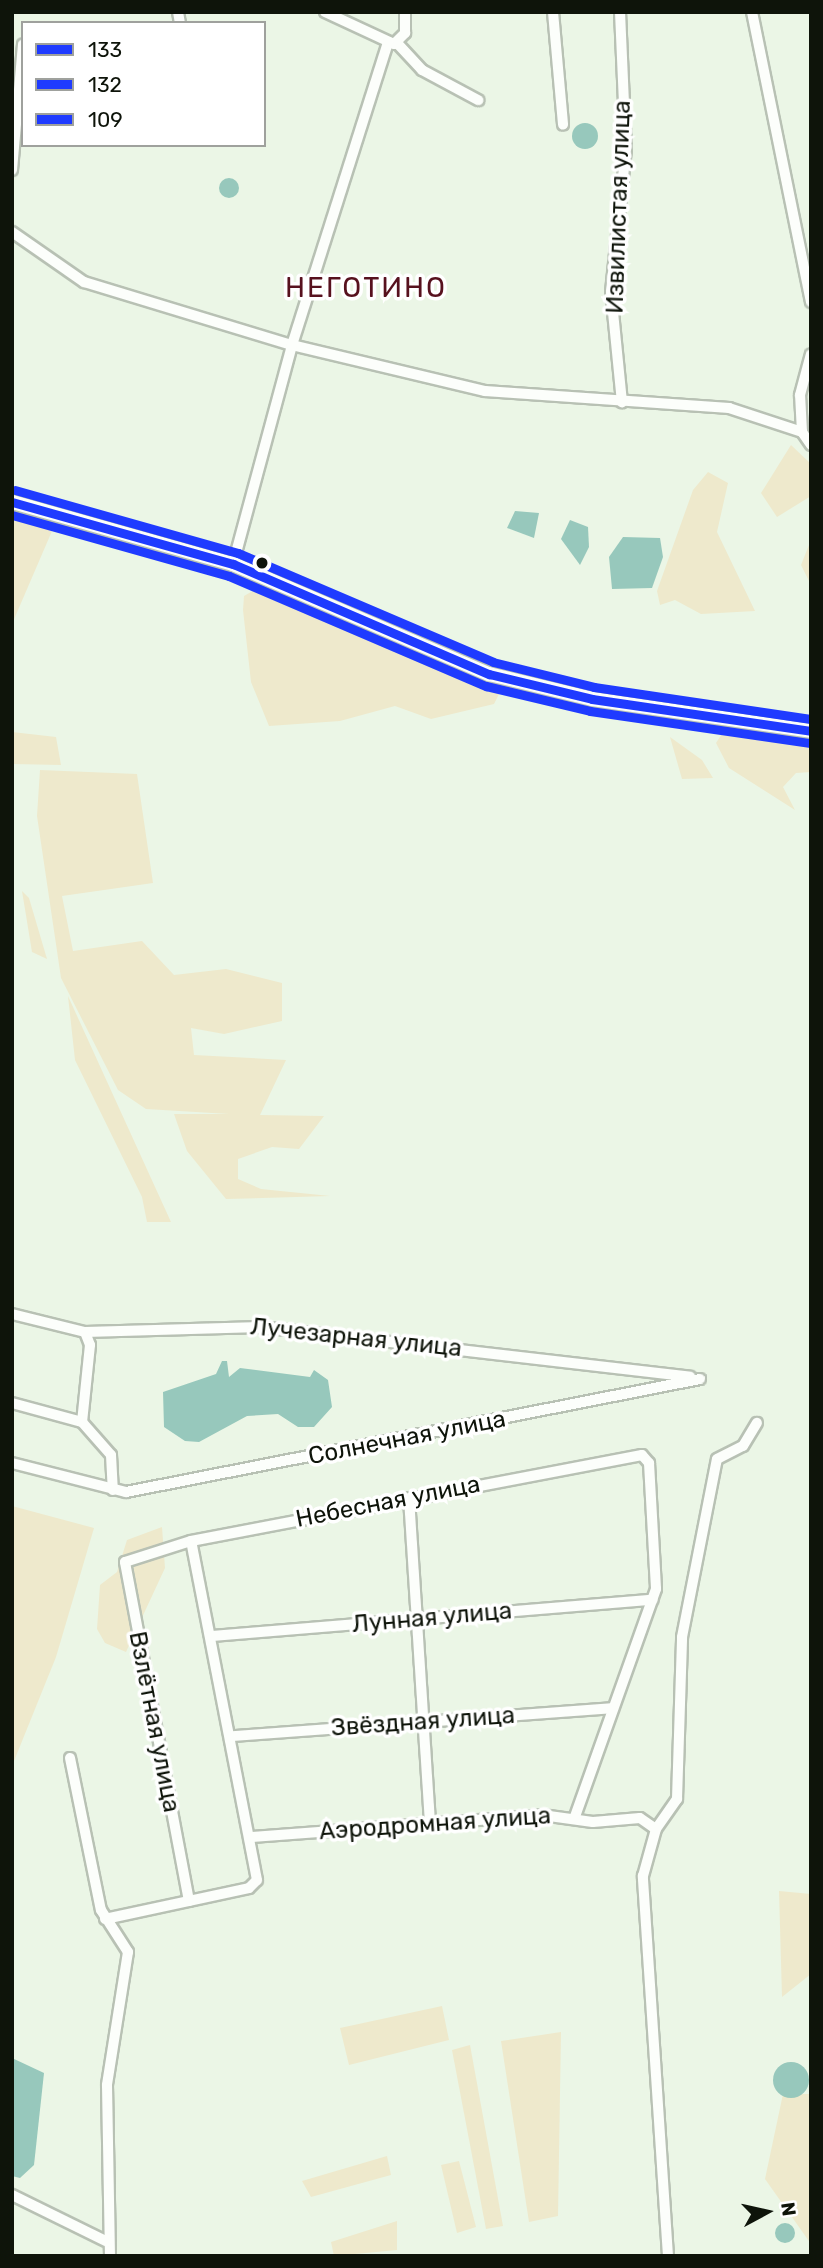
<!DOCTYPE html>
<html>
<head>
<meta charset="utf-8">
<style>
  body { margin:0 }
  #map { position:relative; width:823px; height:2268px; overflow:hidden; background:#ebf6e6; font-family:Rubik,sans-serif }
  div>[style] { position:absolute }
  .green>* { inset:0; background:#eee9cc }
  .water>* { inset:0; background:#97c8bc }
  .round { border-radius:50% }
  .roads { filter:drop-shadow(2px 0 #b8c1b4) drop-shadow(-2px 0 #b8c1b4) drop-shadow(0 2px #b8c1b4) drop-shadow(0 -2px #b8c1b4) }
  .minor>* { height:10px; margin:-5px; padding:0 5px; transform-origin:5px; border-radius:5px; background:#fcfefb }
  .major>* { height:14px; margin:-7px; padding:0 7px; transform-origin:7px; border-radius:7px; background:#fcfefb }
  .bus-1>* { height:9px; margin:-4.5px; padding:0 4.5px; transform-origin:4.5px; border-radius:4.5px; background:#1f3bff }
  .bus-2>* { height:9px; margin:-4.5px; padding:0 4.5px; transform-origin:4.5px; border-radius:4.5px; background:#1f3bff }
  .bus-3>* { height:9px; margin:-4.5px; padding:0 4.5px; transform-origin:4.5px; border-radius:4.5px; background:#1f3bff }
  .dots>* { width:19px; height:19px; translate:-50% -50%; box-sizing:border-box; border:4px solid #fff; border-radius:50% }
  span { translate:-50% -50%; white-space:nowrap; text-align:center; line-height:1.15; -webkit-text-stroke:7px #fff; paint-order:stroke }
  .street-label { font-size:24px; color:#0e140a }
  .quarter-label { font-size:28px; color:#57111e; letter-spacing:2px }
  .frame { position:absolute; inset:0; border:14px solid #0e140a; pointer-events:none }
  .legend { position:absolute; left:21px; top:21px; width:245px; height:126px; box-sizing:border-box; background:#fff; border:2px solid #9fa19d; margin:0; padding:9px 12px; list-style:none; font-size:21px; color:#0e140a }
  .legend li { display:flex; align-items:center; gap:14px; height:35px }
  .legend b { width:35px; border:2px solid #9fa19d }
  .north { position:absolute; left:732px; top:2177px; width:70px; height:70px; -webkit-text-stroke:5px #fff; paint-order:stroke; rotate:82deg; font-size:19px; font-weight:700; line-height:28px; text-align:center; color:#0e140a }
  .north::after { content:''; display:block; margin:auto; width:24px; height:32px; background:#0e140a; clip-path:polygon(50% 0,100% 100%,50% 72%,0 100%) }
</style>
</head>
<body>
<div id="map">
  <div class="green">
    <i style="clip-path:polygon(791px 445px,811px 464px,811px 496px,777px 517px,761px 493px)"></i>
    <i style="clip-path:polygon(708px 472px,728px 483px,717px 532px,755px 611px,701px 614px,675px 600px,660px 605px,657px 591px,693px 490px)"></i>
    <i style="clip-path:polygon(12px 520px,55px 524px,12px 624px)"></i>
    <i style="clip-path:polygon(811px 540px,811px 585px,801px 565px)"></i>
    <i style="clip-path:polygon(261px 586px,312px 605px,365px 637px,501px 690px,494px 704px,431px 719px,395px 706px,340px 721px,269px 726px,251px 682px,243px 610px,244px 596px)"></i>
    <i style="clip-path:polygon(12px 732px,56px 737px,61px 765px,12px 764px)"></i>
    <i style="clip-path:polygon(723px 732px,811px 744px,811px 772px,796px 773px,783px 787px,795px 810px,729px 768px,716px 743px)"></i>
    <i style="clip-path:polygon(670px 737px,702px 760px,713px 778px,682px 779px)"></i>
    <i style="clip-path:polygon(40px 770px,137px 774px,153px 883px,62px 896px,73px 951px,142px 941px,174px 975px,226px 969px,282px 983px,282px 1021px,224px 1034px,191px 1028px,194px 1055px,286px 1060px,260px 1115px,324px 1116px,299px 1149px,272px 1147px,238px 1159px,238px 1179px,261px 1189px,330px 1196px,226px 1199px,187px 1151px,174px 1114px,229px 1114px,146px 1109px,118px 1090px,61px 978px,37px 816px)"></i>
    <i style="clip-path:polygon(22px 891px,29px 898px,47px 959px,32px 952px)"></i>
    <i style="clip-path:polygon(68px 996px,171px 1222px,147px 1222px,142px 1197px,75px 1060px)"></i>
    <i style="clip-path:polygon(12px 1506px,94px 1528px,56px 1657px,12px 1766px)"></i>
    <i style="clip-path:polygon(162px 1527px,165px 1568px,126px 1652px,105px 1643px,97px 1629px,100px 1585px,117px 1572px,127px 1540px)"></i>
    <i style="clip-path:polygon(779px 1891px,811px 1894px,811px 1974px,782px 1997px)"></i>
    <i style="clip-path:polygon(442px 2006px,449px 2040px,349px 2065px,340px 2028px)"></i>
    <i style="clip-path:polygon(561px 2032px,558px 2216px,529px 2222px,501px 2041px)"></i>
    <i style="clip-path:polygon(470px 2045px,503px 2226px,486px 2229px,452px 2050px)"></i>
    <i style="clip-path:polygon(783px 2094px,811px 2094px,811px 2244px,765px 2179px)"></i>
    <i style="clip-path:polygon(387px 2156px,391px 2175px,311px 2197px,302px 2181px)"></i>
    <i style="clip-path:polygon(459px 2161px,476px 2227px,457px 2233px,441px 2165px)"></i>
    <i style="clip-path:polygon(397px 2221px,397px 2250px,334px 2256px,331px 2242px)"></i>
  </div>
  <div class="water">
    <i class="round" style="left:572px;top:123px;width:26px;height:26px"></i>
    <i class="round" style="left:219px;top:178px;width:20px;height:20px"></i>
    <i style="clip-path:polygon(515px 511px,539px 513px,534px 538px,507px 528px)"></i>
    <i style="clip-path:polygon(570px 520px,588px 527px,589px 547px,580px 565px,561px 539px)"></i>
    <i style="clip-path:polygon(623px 537px,660px 538px,663px 557px,652px 588px,612px 589px,609px 557px)"></i>
    <i style="clip-path:polygon(222px 1361px,227px 1361px,229px 1377px,240px 1368px,310px 1377px,314px 1370px,328px 1380px,332px 1407px,314px 1427px,298px 1427px,278px 1414px,247px 1416px,199px 1442px,185px 1441px,164px 1427px,163px 1392px,216px 1374px)"></i>
    <i style="clip-path:polygon(12px 2058px,44px 2073px,34px 2165px,20px 2178px,12px 2176px)"></i>
    <i class="round" style="left:773px;top:2062px;width:36px;height:36px"></i>
    <i class="round" style="left:775px;top:2223px;width:20px;height:20px"></i>
  </div>
  <div class="roads">
    <div class="minor">
      <i style="left:178px;top:12px;width:11px;rotate:80deg"></i>
      <i style="left:325px;top:12px;width:76px;rotate:24.9deg"></i>
      <i style="left:394px;top:44px;width:16px;rotate:-45deg"></i>
      <i style="left:405px;top:33px;width:21px;rotate:-90deg"></i>
      <i style="left:553px;top:12px;width:113px;rotate:84.9deg"></i>
      <i style="left:620px;top:12px;width:137px;rotate:87.5deg"></i>
      <i style="left:626px;top:149px;width:144px;rotate:96deg"></i>
      <i style="left:611px;top:292px;width:111px;rotate:84.3deg"></i>
      <i style="left:752px;top:12px;width:296px;rotate:78.5deg"></i>
      <i style="left:397px;top:43px;width:37px;rotate:47deg"></i>
      <i style="left:422px;top:70px;width:64px;rotate:28.2deg"></i>
      <i style="left:12px;top:170px;width:126px;rotate:-85deg"></i>
      <i style="left:12px;top:232px;width:88px;rotate:34.8deg"></i>
      <i style="left:84px;top:282px;width:217px;rotate:16.9deg"></i>
      <i style="left:292px;top:345px;width:198px;rotate:13.4deg"></i>
      <i style="left:485px;top:391px;width:245px;rotate:4deg"></i>
      <i style="left:729px;top:408px;width:77px;rotate:18.2deg"></i>
      <i style="left:802px;top:432px;width:16px;rotate:55deg"></i>
      <i style="left:802px;top:432px;width:37px;rotate:-93deg"></i>
      <i style="left:800px;top:395px;width:42px;rotate:-75deg"></i>
      <i style="left:233px;top:564px;width:227px;rotate:-74.9deg"></i>
      <i style="left:292px;top:345px;width:318px;rotate:-72.4deg"></i>
      <i style="left:12px;top:1314px;width:75px;rotate:13.9deg"></i>
      <i style="left:85px;top:1332px;width:176px;rotate:-1.6deg"></i>
      <i style="left:261px;top:1327px;width:432px;rotate:6.6deg"></i>
      <i style="left:85px;top:1332px;width:14px;rotate:69deg"></i>
      <i style="left:90px;top:1345px;width:77px;rotate:95.9deg"></i>
      <i style="left:82px;top:1422px;width:44px;rotate:48.7deg"></i>
      <i style="left:111px;top:1455px;width:35px;rotate:87deg"></i>
      <i style="left:12px;top:1403px;width:73px;rotate:15.2deg"></i>
      <i style="left:12px;top:1463px;width:118px;rotate:14.3deg"></i>
      <i style="left:126px;top:1492px;width:585px;rotate:-11.14deg"></i>
      <i style="left:409px;top:1498px;width:326px;rotate:86.3deg"></i>
      <i style="left:211px;top:1636px;width:443px;rotate:-4.7deg"></i>
      <i style="left:234px;top:1736px;width:380px;rotate:-4.2deg"></i>
      <i style="left:70px;top:1758px;width:155px;rotate:78.5deg"></i>
      <i style="left:101px;top:1910px;width:50px;rotate:57.3deg"></i>
      <i style="left:128px;top:1952px;width:135px;rotate:99deg"></i>
      <i style="left:107px;top:2085px;width:171px;rotate:89deg"></i>
      <i style="left:252px;top:1837px;width:291px;rotate:-4.3deg"></i>
      <i style="left:542px;top:1815px;width:51px;rotate:7.8deg"></i>
      <i style="left:593px;top:1822px;width:47px;rotate:-4.9deg"></i>
      <i style="left:640px;top:1818px;width:19px;rotate:35deg"></i>
      <i style="left:189px;top:1901px;width:345px;rotate:-100.7deg"></i>
      <i style="left:125px;top:1562px;width:69px;rotate:-17.7deg"></i>
      <i style="left:191px;top:1541px;width:459px;rotate:-10.8deg"></i>
      <i style="left:642px;top:1455px;width:11px;rotate:49deg"></i>
      <i style="left:649px;top:1463px;width:126px;rotate:86.8deg"></i>
      <i style="left:656px;top:1589px;width:242px;rotate:109.6deg"></i>
      <i style="left:105px;top:1919px;width:147px;rotate:-12.1deg"></i>
      <i style="left:249px;top:1888px;width:11px;rotate:-45deg"></i>
      <i style="left:257px;top:1880px;width:345px;rotate:-101deg"></i>
      <i style="left:12px;top:2195px;width:105px;rotate:26.1deg"></i>
      <i style="left:668px;top:2256px;width:381px;rotate:-93.8deg"></i>
      <i style="left:643px;top:1876px;width:49px;rotate:-74.5deg"></i>
      <i style="left:656px;top:1829px;width:37px;rotate:-55deg"></i>
      <i style="left:677px;top:1799px;width:162px;rotate:-88.2deg"></i>
      <i style="left:682px;top:1637px;width:181px;rotate:-78.9deg"></i>
      <i style="left:717px;top:1459px;width:29px;rotate:-27deg"></i>
      <i style="left:743px;top:1446px;width:27px;rotate:-59deg"></i>
    </div>
    <div class="major">
      <i style="left:12px;top:502px;width:230px;rotate:15.7deg"></i>
      <i style="left:233px;top:564px;width:279px;rotate:23.3deg"></i>
      <i style="left:489px;top:674px;width:106px;rotate:13.6deg"></i>
      <i style="left:592px;top:699px;width:221px;rotate:8.3deg"></i>
    </div>
  </div>
  <div class="bus-1">
    <i style="left:12px;top:502px;width:230px;rotate:15.7deg"></i>
    <i style="left:233px;top:564px;width:279px;rotate:23.3deg"></i>
    <i style="left:489px;top:674px;width:106px;rotate:13.6deg"></i>
    <i style="left:592px;top:699px;width:221px;rotate:8.3deg"></i>
  </div>
  <div class="bus-2">
    <i style="left:12px;top:515px;width:225px;rotate:15.7deg"></i>
    <i style="left:229px;top:576px;width:280px;rotate:23.2deg"></i>
    <i style="left:486px;top:686px;width:107px;rotate:13.5deg"></i>
    <i style="left:590px;top:711px;width:221px;rotate:8.3deg"></i>
  </div>
  <div class="bus-3">
    <i style="left:15px;top:490px;width:232px;rotate:15.8deg"></i>
    <i style="left:238px;top:553px;width:277px;rotate:23.1deg"></i>
    <i style="left:493px;top:662px;width:104px;rotate:13.9deg"></i>
    <i style="left:594px;top:687px;width:219px;rotate:8.4deg"></i>
  </div>
  <div class="dots">
    <i style="left:262px;top:563px;background:#0e140a"></i>
  </div>
  <div class="street-label">
    <span style="left:619px;top:207px;rotate:-88deg">Извилистая улица</span>
    <span style="left:356px;top:1338px;rotate:6deg">Лучезарная улица</span>
    <span style="left:407px;top:1438px;rotate:-11deg">Солнечная улица</span>
    <span style="left:388px;top:1502px;rotate:-11deg">Небесная улица</span>
    <span style="left:432px;top:1618px;rotate:-5deg">Лунная улица</span>
    <span style="left:154px;top:1722px;rotate:79deg">Взлётная улица</span>
    <span style="left:423px;top:1722px;rotate:-4deg">Звёздная улица</span>
    <span style="left:435px;top:1824px;rotate:-4deg">Аэродромная улица</span>
  </div>
  <div class="quarter-label">
    <span style="left:366px;top:288px">НЕГОТИНО</span>
  </div>
  <div class="frame"></div>
  <ul class="legend">
  <li><b style="height:9px;background:#1f3bff"></b>133</li>
  <li><b style="height:9px;background:#1f3bff"></b>132</li>
  <li><b style="height:9px;background:#1f3bff"></b>109</li>
  </ul>
  <div class="north">N</div>
</div>
</body>
</html>
